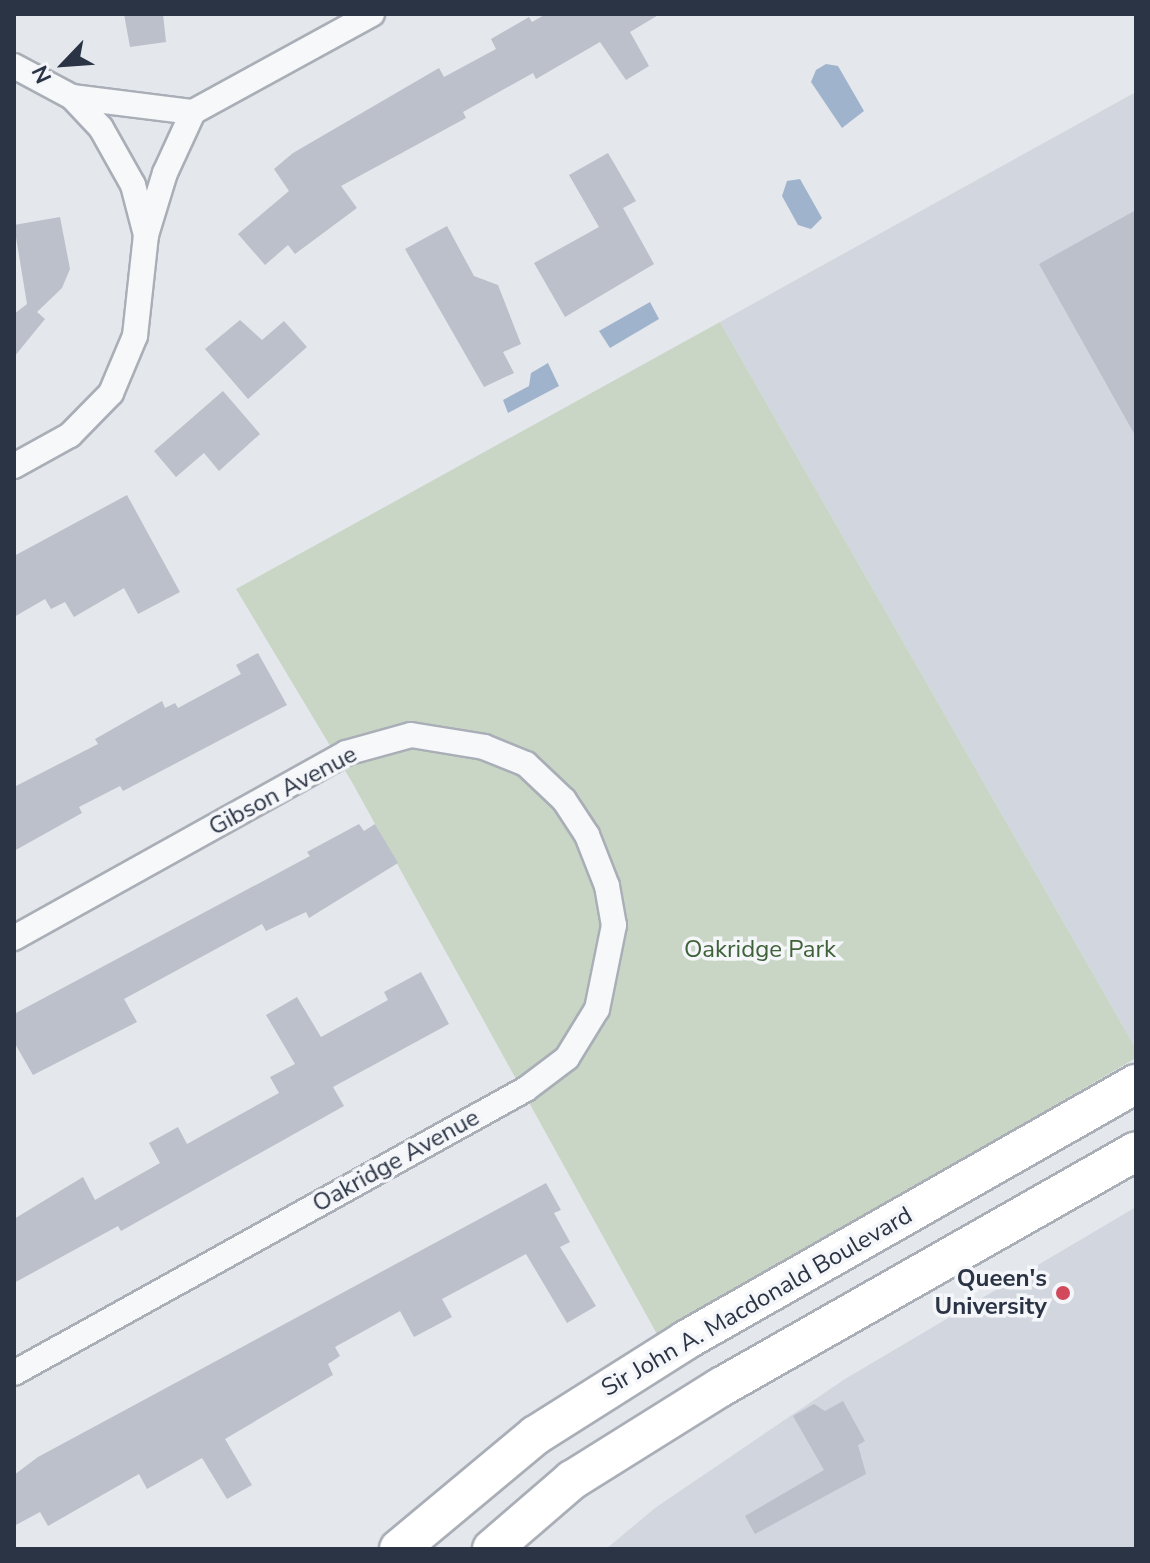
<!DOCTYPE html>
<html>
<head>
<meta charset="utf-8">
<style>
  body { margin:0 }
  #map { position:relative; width:1150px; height:1563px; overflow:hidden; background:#e4e7ec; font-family:"Nunito Sans",sans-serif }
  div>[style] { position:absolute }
  .built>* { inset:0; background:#d2d6de }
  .green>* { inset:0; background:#c9d6c5 }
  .water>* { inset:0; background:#9fb4cc }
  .building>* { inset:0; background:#bbc0ca }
  .roads { filter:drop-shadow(2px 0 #a9aeb7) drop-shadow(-2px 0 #a9aeb7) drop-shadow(0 2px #a9aeb7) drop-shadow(0 -2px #a9aeb7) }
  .street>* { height:24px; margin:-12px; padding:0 12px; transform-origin:12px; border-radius:12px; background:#f7f8fa }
  .primary>* { height:38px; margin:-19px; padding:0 19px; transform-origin:19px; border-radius:19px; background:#fff }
  .dots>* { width:22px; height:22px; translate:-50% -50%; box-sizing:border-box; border:4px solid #f4f6f9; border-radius:50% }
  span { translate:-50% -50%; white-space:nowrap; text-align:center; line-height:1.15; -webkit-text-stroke:7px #f4f6f9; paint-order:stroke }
  .street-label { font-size:24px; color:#2b3445 }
  .park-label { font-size:24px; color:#3f6138 }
  .poi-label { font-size:24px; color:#2b3445; font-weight:700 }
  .right { translate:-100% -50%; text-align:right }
  .frame { position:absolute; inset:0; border:16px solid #2b3445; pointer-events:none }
  .north { position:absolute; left:24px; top:24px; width:80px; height:80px; -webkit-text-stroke:6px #f4f6f9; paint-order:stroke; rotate:245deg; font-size:22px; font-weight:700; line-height:32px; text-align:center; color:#2b3445 }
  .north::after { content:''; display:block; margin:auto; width:28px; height:36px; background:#2b3445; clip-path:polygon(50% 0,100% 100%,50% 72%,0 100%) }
</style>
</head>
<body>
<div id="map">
  <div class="built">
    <i style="clip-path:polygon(1136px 92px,1136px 1049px,720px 322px)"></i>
    <i style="clip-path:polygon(1136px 1207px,1136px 1549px,606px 1549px,655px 1508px,845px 1379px)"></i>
  </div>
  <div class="green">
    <i style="clip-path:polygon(720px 322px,1136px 1049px,1136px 1058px,658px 1336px,353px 784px,236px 589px)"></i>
  </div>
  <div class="water">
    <i style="clip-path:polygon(826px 64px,838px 66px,864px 111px,842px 128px,811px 82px,816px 70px)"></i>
    <i style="clip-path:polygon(800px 179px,822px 218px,811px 229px,798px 225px,782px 196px,787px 181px)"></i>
    <i style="clip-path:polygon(650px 302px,659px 319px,610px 348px,599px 331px)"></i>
    <i style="clip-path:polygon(548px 363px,559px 386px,508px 413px,503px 400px,529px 386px,531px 373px)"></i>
  </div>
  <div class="building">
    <i style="clip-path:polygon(124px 14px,163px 14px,166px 42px,130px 47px)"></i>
    <i style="clip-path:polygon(546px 14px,660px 14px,630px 32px,649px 66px,626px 80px,600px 42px,536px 79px,533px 73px,463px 112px,466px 118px,341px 186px,357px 208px,295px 254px,288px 245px,265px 265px,238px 234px,289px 191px,274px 169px,293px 153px,439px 68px,444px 77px,496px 49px,491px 39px,529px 17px,532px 22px)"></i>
    <i style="clip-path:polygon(608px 153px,636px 201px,623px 208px,654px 264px,565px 317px,534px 263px,599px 227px,569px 175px)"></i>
    <i style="clip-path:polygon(1136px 210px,1136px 437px,1039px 264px)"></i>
    <i style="clip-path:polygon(60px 217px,70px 269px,62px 288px,37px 312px,45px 319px,14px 357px,14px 314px,27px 304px,14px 225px)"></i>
    <i style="clip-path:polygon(447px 226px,474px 276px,498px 285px,521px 344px,503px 352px,514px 373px,484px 387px,405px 249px)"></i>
    <i style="clip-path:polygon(240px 320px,262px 340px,284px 321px,307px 347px,248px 399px,205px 349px)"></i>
    <i style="clip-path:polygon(223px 391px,260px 434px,219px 471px,204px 453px,176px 477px,154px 451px)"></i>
    <i style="clip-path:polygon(127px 495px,180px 592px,138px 614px,124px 588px,74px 617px,65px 602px,51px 609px,45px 599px,14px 617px,14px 556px)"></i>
    <i style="clip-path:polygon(258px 653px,287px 705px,123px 791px,120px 786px,79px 807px,82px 813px,14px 851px,14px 787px,98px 744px,95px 739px,162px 701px,165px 708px,175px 703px,178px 708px,241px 674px,236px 665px)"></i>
    <i style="clip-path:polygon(359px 824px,364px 831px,375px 824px,398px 863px,309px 918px,306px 912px,266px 931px,262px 924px,124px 999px,137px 1022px,33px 1075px,14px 1042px,14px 1014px,310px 856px,307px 852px)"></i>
    <i style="clip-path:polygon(421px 972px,449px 1024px,333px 1087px,344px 1106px,121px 1231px,118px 1226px,14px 1283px,14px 1219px,83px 1177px,95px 1200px,160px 1163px,149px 1143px,178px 1127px,187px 1144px,279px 1093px,270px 1077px,295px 1064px,266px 1015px,297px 997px,321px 1037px,388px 1000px,384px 992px)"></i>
    <i style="clip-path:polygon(546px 1183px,561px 1210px,554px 1213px,570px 1242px,560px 1247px,596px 1306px,567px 1323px,526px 1254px,442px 1299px,452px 1317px,414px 1337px,400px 1311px,335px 1347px,340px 1356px,328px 1364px,333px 1375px,225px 1439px,252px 1485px,227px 1499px,202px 1458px,147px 1489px,139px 1474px,48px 1526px,40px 1512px,14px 1526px,14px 1475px,38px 1457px)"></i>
    <i style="clip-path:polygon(843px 1401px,865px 1441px,858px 1445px,866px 1474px,755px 1534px,745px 1516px,824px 1470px,793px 1416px,814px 1404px,825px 1411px)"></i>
  </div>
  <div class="roads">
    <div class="street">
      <i style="left:14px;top:66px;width:66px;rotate:28.1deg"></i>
      <i style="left:72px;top:97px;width:42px;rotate:46.9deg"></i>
      <i style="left:101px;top:128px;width:65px;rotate:60.7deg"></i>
      <i style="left:133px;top:185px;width:52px;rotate:75.4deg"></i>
      <i style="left:72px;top:97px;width:122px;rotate:7.1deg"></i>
      <i style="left:193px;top:112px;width:204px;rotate:-28.7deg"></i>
      <i style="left:14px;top:466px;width:64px;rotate:-29deg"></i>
      <i style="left:70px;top:435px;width:59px;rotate:-45.7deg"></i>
      <i style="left:111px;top:393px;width:62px;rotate:-67.2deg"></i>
      <i style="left:135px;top:336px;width:102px;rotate:-83.8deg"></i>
      <i style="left:146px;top:235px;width:65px;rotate:-73deg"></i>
      <i style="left:165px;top:173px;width:67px;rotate:-65.3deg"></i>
      <i style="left:14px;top:938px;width:380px;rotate:-29.1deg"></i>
      <i style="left:346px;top:753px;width:67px;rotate:-15.5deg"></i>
      <i style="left:411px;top:735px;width:74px;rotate:9.3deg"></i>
      <i style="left:484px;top:747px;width:45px;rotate:22deg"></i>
      <i style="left:526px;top:764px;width:52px;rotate:43.5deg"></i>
      <i style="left:564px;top:800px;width:42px;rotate:56.7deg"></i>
      <i style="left:587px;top:835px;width:55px;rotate:68.6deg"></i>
      <i style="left:607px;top:886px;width:40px;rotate:80deg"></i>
      <i style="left:614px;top:925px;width:86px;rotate:101.4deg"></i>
      <i style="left:597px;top:1009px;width:57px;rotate:121.5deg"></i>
      <i style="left:567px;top:1058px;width:51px;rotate:142.9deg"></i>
      <i style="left:526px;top:1089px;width:585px;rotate:150.98deg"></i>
    </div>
    <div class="primary">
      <i style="left:399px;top:1549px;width:178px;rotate:-39.8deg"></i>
      <i style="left:536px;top:1435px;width:178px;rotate:-32.3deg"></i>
      <i style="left:686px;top:1340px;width:518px;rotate:-29.64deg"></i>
      <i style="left:492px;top:1549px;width:106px;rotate:-40.8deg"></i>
      <i style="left:572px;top:1480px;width:176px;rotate:-32deg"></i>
      <i style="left:721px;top:1387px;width:477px;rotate:-29.6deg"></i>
    </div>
  </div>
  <div class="dots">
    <i style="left:1063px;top:1293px;background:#d1495b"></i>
  </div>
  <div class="street-label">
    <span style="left:283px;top:791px;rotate:-28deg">Gibson Avenue</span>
    <span style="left:396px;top:1161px;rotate:-29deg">Oakridge Avenue</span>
    <span style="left:757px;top:1302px;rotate:-30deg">Sir John A. Macdonald Boulevard</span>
  </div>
  <div class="park-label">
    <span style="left:760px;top:950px">Oakridge Park</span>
  </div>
  <div class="poi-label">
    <span class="right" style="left:1047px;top:1293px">Queen's<br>University</span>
  </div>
  <div class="frame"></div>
  <div class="north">N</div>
</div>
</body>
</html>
